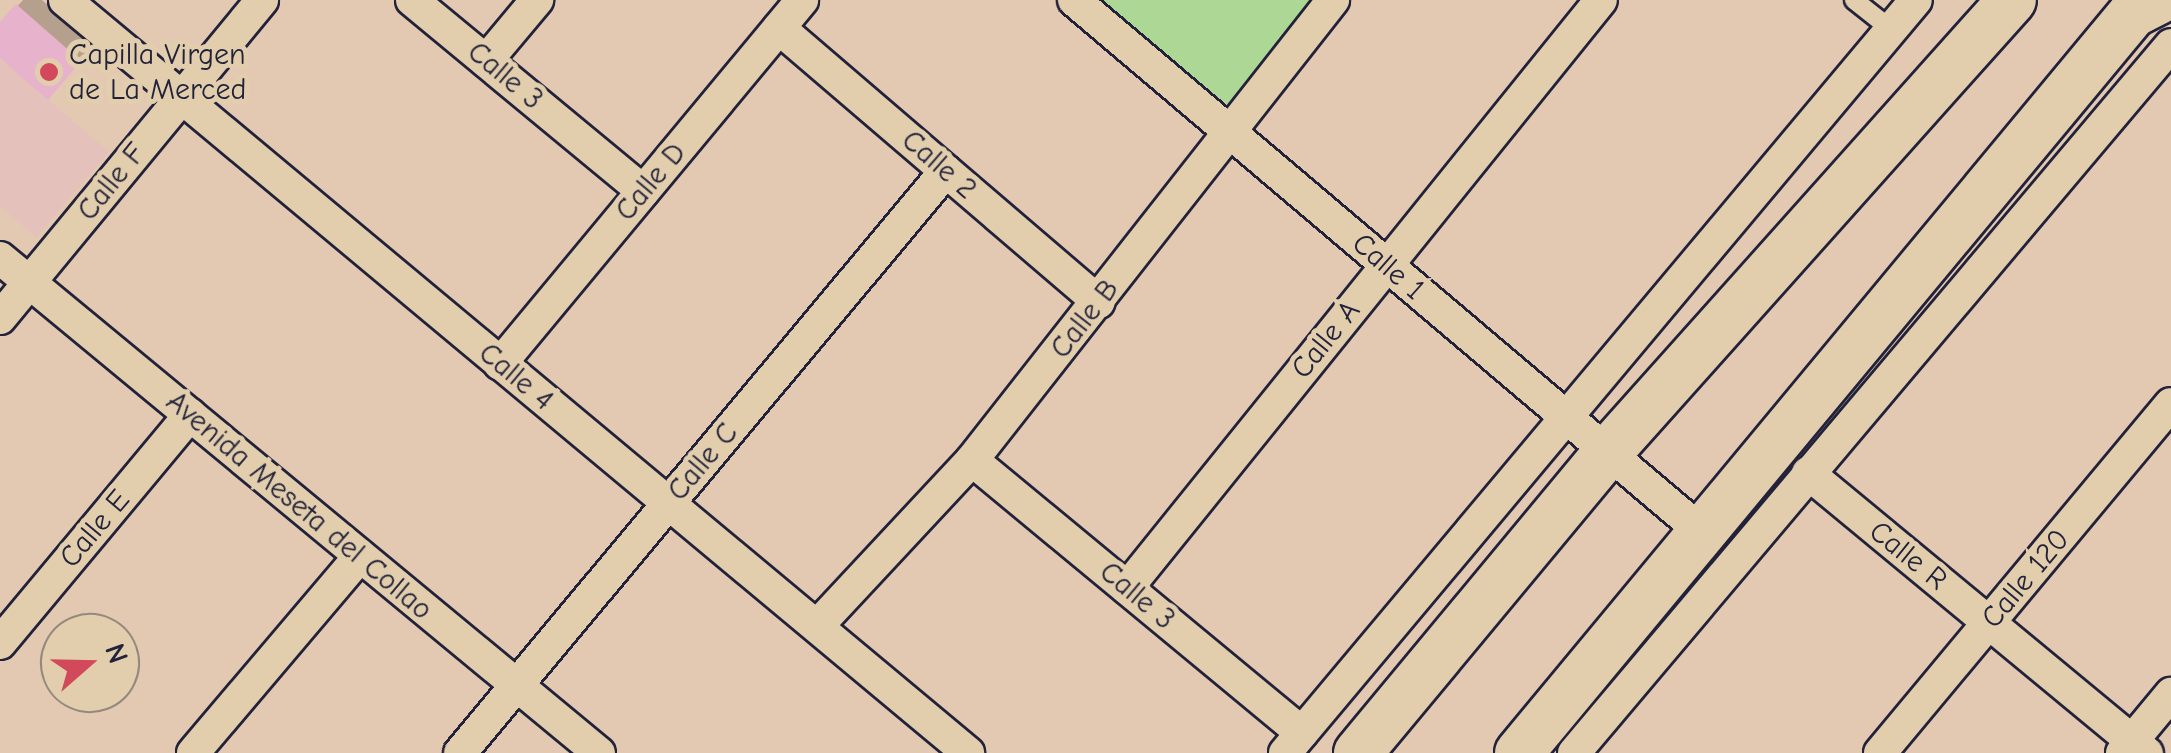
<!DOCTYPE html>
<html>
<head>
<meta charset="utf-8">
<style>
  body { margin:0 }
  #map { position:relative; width:2171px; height:753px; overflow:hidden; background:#e3c8b2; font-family:"Comic Neue",sans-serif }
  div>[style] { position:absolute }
  .built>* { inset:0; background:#e4c1ba }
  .green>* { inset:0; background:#acd795 }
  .shadow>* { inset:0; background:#0003 }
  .building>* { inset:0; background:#e7b2cb }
  .roads { filter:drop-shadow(2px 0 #22223b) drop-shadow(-2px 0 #22223b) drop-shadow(0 2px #22223b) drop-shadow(0 -2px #22223b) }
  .lane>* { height:18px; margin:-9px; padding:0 9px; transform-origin:9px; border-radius:9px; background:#e2ceac }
  .street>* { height:32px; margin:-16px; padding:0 16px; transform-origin:16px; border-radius:16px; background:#e2ceac }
  .secondary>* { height:48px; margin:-24px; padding:0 24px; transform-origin:24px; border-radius:24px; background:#e2ceac }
  .dots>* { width:28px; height:28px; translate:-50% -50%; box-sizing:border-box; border:5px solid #e2ceac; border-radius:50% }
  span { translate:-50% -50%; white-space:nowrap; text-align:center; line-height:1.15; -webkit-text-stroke:10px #e2ceac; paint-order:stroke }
  .poi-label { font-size:30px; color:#22223b }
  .left { translate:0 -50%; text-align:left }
  .street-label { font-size:30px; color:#22223b }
  .north { position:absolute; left:40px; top:613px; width:100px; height:100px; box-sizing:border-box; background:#e2ceac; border:2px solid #95897f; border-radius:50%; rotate:70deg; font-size:28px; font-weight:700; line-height:40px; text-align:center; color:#22223b }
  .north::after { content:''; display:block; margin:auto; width:35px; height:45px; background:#d1495b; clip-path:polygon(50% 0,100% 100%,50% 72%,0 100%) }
</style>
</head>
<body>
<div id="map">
  <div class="built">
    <i style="clip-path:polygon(0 58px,109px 152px,36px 237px,0 206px)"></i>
  </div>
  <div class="green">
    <i style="clip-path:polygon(1102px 0,1315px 0,1230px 107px)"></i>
  </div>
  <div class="shadow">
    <i style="clip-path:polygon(23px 0,42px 0,93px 45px,61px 82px,0 55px,0 26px)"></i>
  </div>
  <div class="building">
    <i style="clip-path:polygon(16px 4px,81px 61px,48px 100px,0 58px,0 22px)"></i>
  </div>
  <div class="roads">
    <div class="lane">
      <i style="left:1854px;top:0;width:48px;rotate:38.3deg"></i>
    </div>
    <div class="street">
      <i style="left:65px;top:0;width:1176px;rotate:39.82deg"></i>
      <i style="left:412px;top:0;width:300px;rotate:39.6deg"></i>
      <i style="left:1074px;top:0;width:823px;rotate:40.27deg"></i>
      <i style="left:779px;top:28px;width:421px;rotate:40.6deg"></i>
      <i style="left:486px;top:61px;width:80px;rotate:-50.1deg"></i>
      <i style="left:0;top:258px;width:777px;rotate:39.57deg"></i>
      <i style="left:0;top:318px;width:412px;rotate:-50.5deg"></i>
      <i style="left:500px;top:364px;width:473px;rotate:-50.3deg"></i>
      <i style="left:972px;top:460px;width:428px;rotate:39.6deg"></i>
      <i style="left:1808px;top:473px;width:440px;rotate:39.6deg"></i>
      <i style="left:1127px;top:588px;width:755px;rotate:-51.13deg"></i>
      <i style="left:819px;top:624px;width:224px;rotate:-47deg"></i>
      <i style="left:972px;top:460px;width:585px;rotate:-51.88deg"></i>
      <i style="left:0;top:643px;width:297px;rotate:-50.2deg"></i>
      <i style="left:193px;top:753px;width:258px;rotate:-49.7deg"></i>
      <i style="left:460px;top:753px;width:758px;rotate:-50.14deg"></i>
      <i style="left:1285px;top:753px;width:982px;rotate:-50.04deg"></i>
      <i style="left:1574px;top:753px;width:926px;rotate:-49.86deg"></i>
      <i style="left:1880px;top:753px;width:454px;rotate:-50.2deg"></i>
      <i style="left:2122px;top:753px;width:77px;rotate:-50.3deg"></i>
    </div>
    <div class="secondary">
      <i style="left:1358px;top:753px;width:391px;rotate:-50.3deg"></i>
      <i style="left:1608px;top:452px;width:606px;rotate:-48.21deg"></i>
      <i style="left:1519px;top:753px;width:962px;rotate:-50.32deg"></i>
      <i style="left:2133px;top:13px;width:28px;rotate:-27deg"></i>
    </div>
  </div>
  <div class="dots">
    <i style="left:49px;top:72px;background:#d1495b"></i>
  </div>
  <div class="poi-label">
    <span class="left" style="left:69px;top:72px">Capilla Virgen<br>de La Merced</span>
  </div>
  <div class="street-label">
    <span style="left:505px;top:76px;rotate:40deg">Calle 3</span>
    <span style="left:939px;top:165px;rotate:41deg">Calle 2</span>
    <span style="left:112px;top:182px;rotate:-51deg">Calle F</span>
    <span style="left:651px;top:182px;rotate:-50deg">Calle D</span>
    <span style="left:1388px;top:267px;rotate:41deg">Calle 1</span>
    <span style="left:1085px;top:319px;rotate:-52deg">Calle B</span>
    <span style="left:1326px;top:340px;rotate:-51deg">Calle A</span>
    <span style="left:516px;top:377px;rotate:40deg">Calle 4</span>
    <span style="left:703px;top:462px;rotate:-50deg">Calle C</span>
    <span style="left:299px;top:506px;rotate:40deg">Avenida Meseta del Collao</span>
    <span style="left:95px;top:529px;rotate:-50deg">Calle E</span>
    <span style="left:1908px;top:556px;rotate:39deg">Calle R</span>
    <span style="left:2026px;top:579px;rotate:-50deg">Calle 120</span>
    <span style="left:1137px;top:596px;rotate:40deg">Calle 3</span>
  </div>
  <div class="north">N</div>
</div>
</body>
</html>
